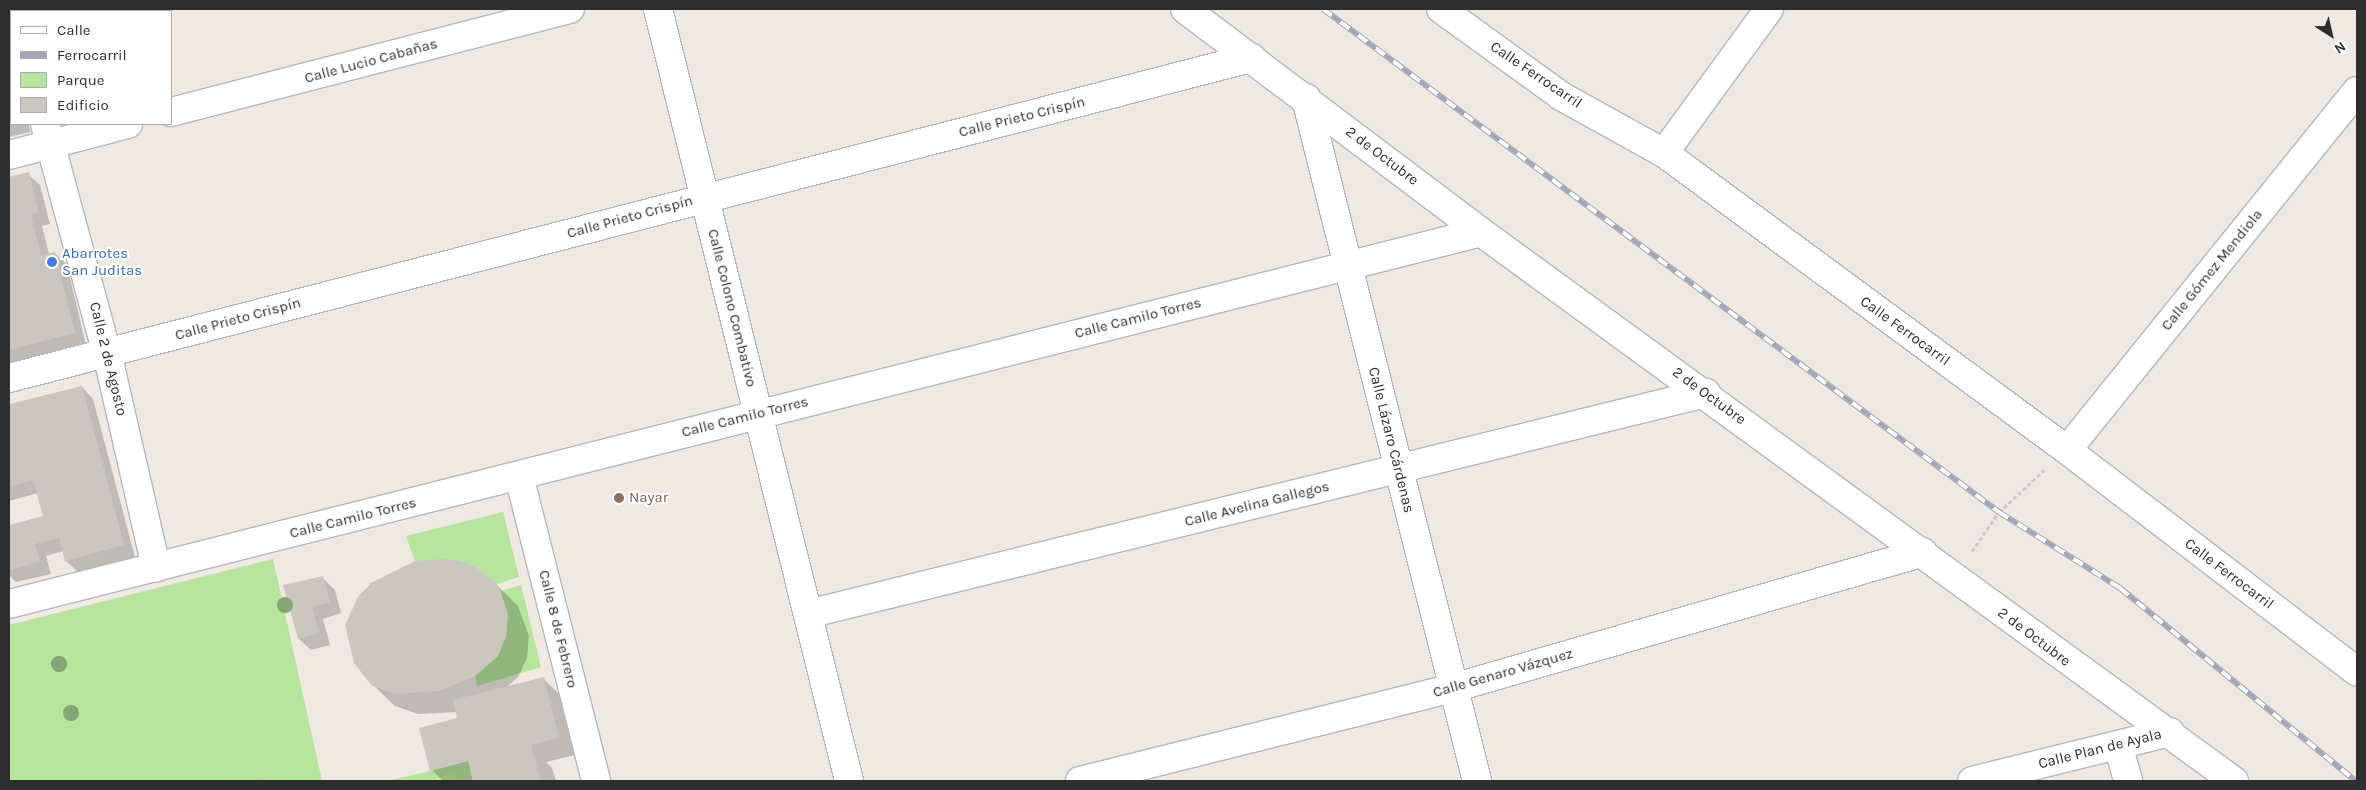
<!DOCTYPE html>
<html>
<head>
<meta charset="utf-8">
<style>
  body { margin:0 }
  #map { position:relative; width:2366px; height:790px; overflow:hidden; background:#efe9e1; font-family:Karla,sans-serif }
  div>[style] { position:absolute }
  .green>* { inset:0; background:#b6e59e }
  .pitch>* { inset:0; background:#c9ec9a }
  .shadow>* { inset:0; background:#0003 }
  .building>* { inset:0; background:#cbc7bf }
  .path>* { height:3px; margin-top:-1.5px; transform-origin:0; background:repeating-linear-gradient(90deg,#c9c9c9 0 4px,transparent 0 6.5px) }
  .roads { filter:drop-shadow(1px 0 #b4b7c1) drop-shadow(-1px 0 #b4b7c1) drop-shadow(0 1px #b4b7c1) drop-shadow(0 -1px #b4b7c1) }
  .minor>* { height:28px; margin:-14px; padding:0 14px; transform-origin:14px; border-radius:14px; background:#fff }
  .rail>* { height:5.5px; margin-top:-2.75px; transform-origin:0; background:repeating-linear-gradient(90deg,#fff 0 11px,#a3a6b8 0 22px); box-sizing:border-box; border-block:1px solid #a3a6b8 }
  .trees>* { width:16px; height:16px; margin:-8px; border-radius:50%; background:#84a574 }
  .dots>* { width:14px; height:14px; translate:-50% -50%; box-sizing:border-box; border:2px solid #fff; border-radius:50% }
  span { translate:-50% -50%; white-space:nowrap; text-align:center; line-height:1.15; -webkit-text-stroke:4px #fff; paint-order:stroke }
  .street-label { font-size:15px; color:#2e2e2e }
  .shop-label { font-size:15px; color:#366cbe }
  .left { translate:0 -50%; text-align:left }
  .education-label { font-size:15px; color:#785e54 }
  .frame { position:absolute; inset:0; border:10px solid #2e2e2e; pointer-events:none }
  .legend { position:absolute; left:10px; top:10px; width:162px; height:115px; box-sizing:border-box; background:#fff; border:1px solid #ababab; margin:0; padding:6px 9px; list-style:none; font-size:15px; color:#2e2e2e }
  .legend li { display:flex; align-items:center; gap:10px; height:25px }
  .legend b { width:25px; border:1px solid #ababab }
  .north { position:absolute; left:2306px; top:10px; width:50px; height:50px; -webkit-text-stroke:4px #fff; paint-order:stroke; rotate:145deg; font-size:14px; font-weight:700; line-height:20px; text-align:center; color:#2e2e2e }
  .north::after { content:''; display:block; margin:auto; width:18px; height:22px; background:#2e2e2e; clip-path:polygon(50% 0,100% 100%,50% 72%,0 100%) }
</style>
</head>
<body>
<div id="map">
  <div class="green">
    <i style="clip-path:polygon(503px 512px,519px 577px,497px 584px,476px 567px,461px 561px,415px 561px,406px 536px)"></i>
    <i style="clip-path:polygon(273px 559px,322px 781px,9px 781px,9px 625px)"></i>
    <i style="clip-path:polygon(521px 585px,541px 667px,477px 686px,475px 676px,498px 656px,506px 636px,508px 614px,501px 591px)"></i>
    <i style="clip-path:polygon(468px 761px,473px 781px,387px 781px,430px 771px)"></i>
  </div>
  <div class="pitch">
    <i style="clip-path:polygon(455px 773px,458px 781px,427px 781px)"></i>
  </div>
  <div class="shadow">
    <i style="clip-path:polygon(52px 9px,123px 9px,123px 11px,53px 11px)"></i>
    <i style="clip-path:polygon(9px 55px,11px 124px,29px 124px,30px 132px,9px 137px)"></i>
    <i style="clip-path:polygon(28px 174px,40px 185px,50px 224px,42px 226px,49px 254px,55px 253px,67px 265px,86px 345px,9px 364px,9px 179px)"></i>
    <i style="clip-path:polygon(82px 387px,93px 399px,135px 557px,78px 572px,66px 561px,63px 551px,46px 556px,51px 574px,16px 582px,9px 575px,9px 526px,44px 517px,38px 493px,9px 501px,9px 405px)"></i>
    <i style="clip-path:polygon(323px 578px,335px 590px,341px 613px,323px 619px,330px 645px,311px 650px,299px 639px)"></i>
    <i style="clip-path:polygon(496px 584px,518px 606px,529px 636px,527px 658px,518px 677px,506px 688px,543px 678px,560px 695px,575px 755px,546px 762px,552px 768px,556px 781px,443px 781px,432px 770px,459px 719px,457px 712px,418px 714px,395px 706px,373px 685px)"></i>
  </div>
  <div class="building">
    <i style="clip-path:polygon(51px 9px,115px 9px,115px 11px,52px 11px)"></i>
    <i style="clip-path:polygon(9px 80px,11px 87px,9px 123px)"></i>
    <i style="clip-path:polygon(29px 172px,39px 212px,31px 215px,41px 255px,55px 252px,75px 333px,9px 350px,9px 177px)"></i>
    <i style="clip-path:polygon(82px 386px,124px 545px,65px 561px,59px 538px,35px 544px,40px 562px,9px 570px,9px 525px,43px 516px,33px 480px,9px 487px,9px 404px)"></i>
    <i style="clip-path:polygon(441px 559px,461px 561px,476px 567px,497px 584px,508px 614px,506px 636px,498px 656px,475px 676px,439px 691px,396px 694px,372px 686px,354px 663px,345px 625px,358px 597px,371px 583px,415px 561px)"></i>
    <i style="clip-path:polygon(323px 576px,330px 602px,312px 607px,319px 633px,298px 639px,283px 585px)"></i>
    <i style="clip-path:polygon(544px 677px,559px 738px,531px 745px,541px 781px,473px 781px,468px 761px,430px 771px,419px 728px,457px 718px,453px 700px)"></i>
    <i style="clip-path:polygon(262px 777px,263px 781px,249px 781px)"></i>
  </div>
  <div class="path">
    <i style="left:1972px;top:551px;width:47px;rotate:-55.3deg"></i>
    <i style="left:1999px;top:512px;width:62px;rotate:-43deg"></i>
  </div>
  <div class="roads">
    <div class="minor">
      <i style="left:17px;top:9px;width:2px;rotate:63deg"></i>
      <i style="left:658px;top:9px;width:795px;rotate:76.1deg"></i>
      <i style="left:1185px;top:9px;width:371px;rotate:37deg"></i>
      <i style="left:1481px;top:232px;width:932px;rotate:36.1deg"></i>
      <i style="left:1441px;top:9px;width:148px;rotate:35.9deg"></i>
      <i style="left:1561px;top:96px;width:118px;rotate:29deg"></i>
      <i style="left:1664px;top:153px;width:501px;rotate:36.39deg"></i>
      <i style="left:2067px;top:450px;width:365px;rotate:37.4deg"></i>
      <i style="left:1306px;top:98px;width:704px;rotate:75.94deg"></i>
      <i style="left:171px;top:112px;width:412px;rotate:-14.5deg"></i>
      <i style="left:45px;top:124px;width:237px;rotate:74.9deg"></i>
      <i style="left:107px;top:353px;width:220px;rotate:77.1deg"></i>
      <i style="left:1664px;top:153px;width:178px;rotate:-53.9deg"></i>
      <i style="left:9px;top:155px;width:123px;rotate:-14.6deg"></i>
      <i style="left:9px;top:378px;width:1283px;rotate:-14.45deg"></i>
      <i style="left:2067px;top:450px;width:461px;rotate:-51.1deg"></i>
      <i style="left:519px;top:476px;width:315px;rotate:75.8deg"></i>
      <i style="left:9px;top:604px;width:1518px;rotate:-14.18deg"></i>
      <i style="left:808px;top:614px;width:925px;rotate:-13.83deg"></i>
      <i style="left:2118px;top:745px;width:37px;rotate:74deg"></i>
      <i style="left:1080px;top:781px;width:384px;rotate:-14deg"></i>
      <i style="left:1453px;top:688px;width:489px;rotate:-16.1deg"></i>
      <i style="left:1972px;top:781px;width:204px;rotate:-13.9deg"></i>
    </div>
  </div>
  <div class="rail">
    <i style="left:1323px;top:9px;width:843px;rotate:36.65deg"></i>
    <i style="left:1999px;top:512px;width:143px;rotate:32.1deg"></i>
    <i style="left:2120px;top:588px;width:305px;rotate:39.3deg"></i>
  </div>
  <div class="trees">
    <i style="left:285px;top:605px"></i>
    <i style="left:59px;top:664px"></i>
    <i style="left:71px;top:713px"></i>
  </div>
  <div class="dots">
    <i style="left:52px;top:262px;background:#3f7fe0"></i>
    <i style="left:619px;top:498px;background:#8d6e63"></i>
  </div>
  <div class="street-label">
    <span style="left:371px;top:61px;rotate:-15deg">Calle Lucio Cabañas</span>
    <span style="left:1536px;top:75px;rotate:34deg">Calle Ferrocarril</span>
    <span style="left:1022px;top:117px;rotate:-14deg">Calle Prieto Crispín</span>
    <span style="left:1382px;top:156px;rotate:37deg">2 de Octubre</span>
    <span style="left:630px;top:217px;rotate:-15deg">Calle Prieto Crispín</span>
    <span style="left:2212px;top:270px;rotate:-51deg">Calle Gómez Mendiola</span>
    <span style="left:732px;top:308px;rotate:76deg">Calle Colono Combativo</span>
    <span style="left:1138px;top:318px;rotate:-14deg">Calle Camilo Torres</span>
    <span style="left:238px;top:319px;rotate:-15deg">Calle Prieto Crispín</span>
    <span style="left:1905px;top:331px;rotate:36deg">Calle Ferrocarril</span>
    <span style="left:108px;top:359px;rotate:76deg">Calle 2 de Agosto</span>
    <span style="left:1709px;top:396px;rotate:36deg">2 de Octubre</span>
    <span style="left:745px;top:417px;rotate:-14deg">Calle Camilo Torres</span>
    <span style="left:1391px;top:440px;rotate:76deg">Calle Lázaro Cárdenas</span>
    <span style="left:1257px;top:504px;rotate:-14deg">Calle Avelina Gallegos</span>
    <span style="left:353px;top:518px;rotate:-14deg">Calle Camilo Torres</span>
    <span style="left:2229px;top:574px;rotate:37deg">Calle Ferrocarril</span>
    <span style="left:558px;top:629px;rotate:76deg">Calle 8 de Febrero</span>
    <span style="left:2034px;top:637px;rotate:37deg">2 de Octubre</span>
    <span style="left:1503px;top:673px;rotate:-16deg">Calle Genaro Vázquez</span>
    <span style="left:2100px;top:749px;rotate:-14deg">Calle Plan de Ayala</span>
  </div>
  <div class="shop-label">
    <span class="left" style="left:62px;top:262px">Abarrotes<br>San Juditas</span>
  </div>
  <div class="education-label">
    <span class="left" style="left:629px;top:498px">Nayar</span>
  </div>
  <div class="frame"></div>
  <ul class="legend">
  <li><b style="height:6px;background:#fff"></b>Calle</li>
  <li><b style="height:6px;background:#a3a6b8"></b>Ferrocarril</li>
  <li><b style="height:14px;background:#b6e59e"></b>Parque</li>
  <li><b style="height:14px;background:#cbc7bf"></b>Edificio</li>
  </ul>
  <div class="north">N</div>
</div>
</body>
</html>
